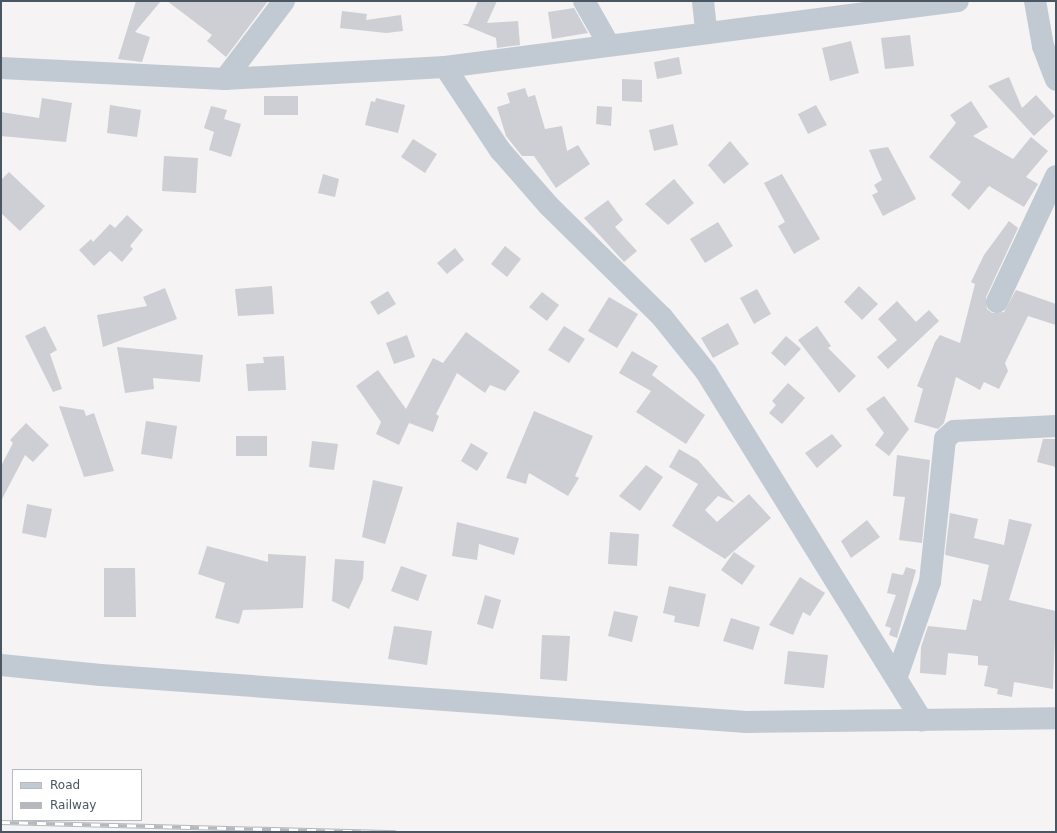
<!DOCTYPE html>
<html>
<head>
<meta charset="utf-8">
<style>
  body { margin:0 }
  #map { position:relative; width:1057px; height:833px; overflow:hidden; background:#f5f3f3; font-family:"DejaVu Sans",sans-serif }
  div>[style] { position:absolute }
  .building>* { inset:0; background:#cdcfd5 }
  .minor>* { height:22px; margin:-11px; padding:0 11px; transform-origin:11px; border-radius:11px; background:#c1cad2 }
  .rail>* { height:4.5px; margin-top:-2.25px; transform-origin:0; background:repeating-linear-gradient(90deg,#fff 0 9px,#b5b8bd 0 18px); box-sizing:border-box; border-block:1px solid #b5b8bd }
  span { translate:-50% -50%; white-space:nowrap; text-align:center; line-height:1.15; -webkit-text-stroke:3.5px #fff; paint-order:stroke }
  .frame { position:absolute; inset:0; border:2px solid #4a5661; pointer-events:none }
  .legend { position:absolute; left:12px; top:769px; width:130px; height:52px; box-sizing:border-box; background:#fff; border:1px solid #b7bbc0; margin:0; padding:5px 7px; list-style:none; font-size:12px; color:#4a5661 }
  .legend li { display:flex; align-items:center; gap:8px; height:20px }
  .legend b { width:20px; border:1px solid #b7bbc0 }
</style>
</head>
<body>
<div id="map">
  <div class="building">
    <i style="clip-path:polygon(136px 1px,161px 1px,135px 32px,150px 37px,142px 62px,118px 59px)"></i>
    <i style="clip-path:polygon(167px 1px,268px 1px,226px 57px,207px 41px,212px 35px)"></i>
    <i style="clip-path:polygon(478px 1px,497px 1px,487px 23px,518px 21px,520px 45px,497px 48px,496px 38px,462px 24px,468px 24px)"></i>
    <i style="clip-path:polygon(574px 8px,588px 33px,552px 39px,548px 12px)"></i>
    <i style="clip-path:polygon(342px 11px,367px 14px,366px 20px,401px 15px,403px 31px,386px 33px,340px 28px)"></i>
    <i style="clip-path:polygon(910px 35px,914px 66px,885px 69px,881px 38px)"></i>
    <i style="clip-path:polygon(851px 41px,859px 73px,830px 81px,822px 48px)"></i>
    <i style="clip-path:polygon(679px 57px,682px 74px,657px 79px,654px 62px)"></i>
    <i style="clip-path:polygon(1009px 77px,1022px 108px,1036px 95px,1055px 116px,1034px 136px,988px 86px)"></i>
    <i style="clip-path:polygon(622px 79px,642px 80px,642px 102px,622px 101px)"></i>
    <i style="clip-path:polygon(525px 88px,528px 97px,535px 95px,545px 129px,562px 126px,567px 151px,578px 145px,590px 164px,556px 188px,534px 156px,522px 156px,506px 136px,497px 107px,510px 103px,507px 93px)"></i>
    <i style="clip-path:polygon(264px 96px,298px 96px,298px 115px,264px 115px)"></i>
    <i style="clip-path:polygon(42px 98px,72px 103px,66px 142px,1px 136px,1px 112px,39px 118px)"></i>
    <i style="clip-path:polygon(376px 98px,405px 105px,398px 133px,365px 125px,371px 101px,375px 102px)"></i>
    <i style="clip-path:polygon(971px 101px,988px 127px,973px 136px,1013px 159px,1031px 137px,1048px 151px,1026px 177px,1038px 184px,1024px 207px,989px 186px,969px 210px,951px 195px,961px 182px,929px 157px,956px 123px,950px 115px)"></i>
    <i style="clip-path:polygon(110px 105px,141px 110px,137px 137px,107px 133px)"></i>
    <i style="clip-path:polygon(816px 105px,827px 125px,808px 134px,798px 114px)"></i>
    <i style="clip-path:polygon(211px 106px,227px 110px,224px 119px,241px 124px,231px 157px,209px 150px,214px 132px,204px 128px)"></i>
    <i style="clip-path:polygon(597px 106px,612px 107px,611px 126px,596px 124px)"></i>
    <i style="clip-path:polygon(673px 124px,678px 145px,654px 151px,649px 130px)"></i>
    <i style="clip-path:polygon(413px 139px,437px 154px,425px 173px,401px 157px)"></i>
    <i style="clip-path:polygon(730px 141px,749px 164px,724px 184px,708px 165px)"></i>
    <i style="clip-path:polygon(888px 147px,916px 199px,883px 216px,872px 195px,878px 192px,874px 185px,882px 180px,869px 150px)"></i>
    <i style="clip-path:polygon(164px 156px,198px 158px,196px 193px,162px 191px)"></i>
    <i style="clip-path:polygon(9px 172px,45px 206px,20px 231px,1px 213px,1px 180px)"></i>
    <i style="clip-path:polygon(323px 174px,339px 179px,335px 197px,318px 193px)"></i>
    <i style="clip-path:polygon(782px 174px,820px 239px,794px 254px,778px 226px,785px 222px,764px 183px)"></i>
    <i style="clip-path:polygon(674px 179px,694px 203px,668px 225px,645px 204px)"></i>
    <i style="clip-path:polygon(608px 200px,623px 220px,615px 227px,637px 251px,624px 262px,584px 218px)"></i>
    <i style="clip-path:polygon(127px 215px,143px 230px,130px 246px,133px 249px,122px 262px,110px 251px,94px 266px,79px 250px,91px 239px,93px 242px,110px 224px,115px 228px)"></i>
    <i style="clip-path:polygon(1009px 221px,1018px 228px,986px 297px,987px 309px,992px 313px,1004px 312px,1016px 290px,1056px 304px,1056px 325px,1028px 316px,1005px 363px,1008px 371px,999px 389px,984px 382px,980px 390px,956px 377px,944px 423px,938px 429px,914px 422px,923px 389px,917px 386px,935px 342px,940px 335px,960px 343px,975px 284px,971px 282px,984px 255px)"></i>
    <i style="clip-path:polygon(718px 222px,733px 246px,705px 263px,690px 239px)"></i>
    <i style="clip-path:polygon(505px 246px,521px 259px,507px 277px,491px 264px)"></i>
    <i style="clip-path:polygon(455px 248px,464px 260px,447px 274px,437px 263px)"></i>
    <i style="clip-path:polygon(272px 286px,274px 314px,238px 316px,235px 289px)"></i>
    <i style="clip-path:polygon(859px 286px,878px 304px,862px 320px,844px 302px)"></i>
    <i style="clip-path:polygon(165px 288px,177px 319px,103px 347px,97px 315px,147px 306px,143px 297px)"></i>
    <i style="clip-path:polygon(757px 289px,771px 314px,754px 324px,740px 298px)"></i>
    <i style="clip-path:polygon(388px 291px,396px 304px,378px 315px,370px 302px)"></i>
    <i style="clip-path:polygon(542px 292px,559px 305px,547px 321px,529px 307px)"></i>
    <i style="clip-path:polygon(609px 297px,638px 314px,617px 348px,588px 331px)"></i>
    <i style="clip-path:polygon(897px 301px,916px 322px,929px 310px,939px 321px,888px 369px,877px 357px,897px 340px,878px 319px)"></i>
    <i style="clip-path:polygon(728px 323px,739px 344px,713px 358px,701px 338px)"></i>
    <i style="clip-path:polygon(45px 326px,57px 350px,50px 354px,62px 389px,53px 392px,25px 336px)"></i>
    <i style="clip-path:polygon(564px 326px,585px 339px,569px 363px,548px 350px)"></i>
    <i style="clip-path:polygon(817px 326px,831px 346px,828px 348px,856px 376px,839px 393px,798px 340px)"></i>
    <i style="clip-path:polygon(466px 332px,520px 371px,505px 391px,490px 385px,485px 393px,457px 373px,436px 414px,439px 416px,433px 432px,409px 423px,399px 445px,376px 434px,381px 422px,356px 386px,378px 370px,406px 409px,433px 358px,443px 363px)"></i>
    <i style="clip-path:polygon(407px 335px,415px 357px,394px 364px,386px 343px)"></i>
    <i style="clip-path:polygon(786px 336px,801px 349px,785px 366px,771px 353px)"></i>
    <i style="clip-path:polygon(117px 347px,203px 355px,200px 382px,153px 378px,154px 389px,125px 393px)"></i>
    <i style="clip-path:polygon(632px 351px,658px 366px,652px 375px,705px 415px,686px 444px,636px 412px,651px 391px,619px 373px)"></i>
    <i style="clip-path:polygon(284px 356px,286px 390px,248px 391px,246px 364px,264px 363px,263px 357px)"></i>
    <i style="clip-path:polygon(788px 383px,805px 398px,782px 424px,769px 413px,776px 405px,772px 401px)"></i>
    <i style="clip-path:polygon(884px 396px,909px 429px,889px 456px,875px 445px,884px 433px,866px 409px)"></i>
    <i style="clip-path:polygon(59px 406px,84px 410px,86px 416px,94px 413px,114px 471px,84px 477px)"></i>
    <i style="clip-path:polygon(534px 411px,593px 436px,575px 476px,579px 478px,568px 496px,529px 473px,526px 484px,506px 478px)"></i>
    <i style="clip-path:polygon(146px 421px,177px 426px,172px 459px,141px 454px)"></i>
    <i style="clip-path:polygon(26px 423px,49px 445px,33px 462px,25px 455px,1px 501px,1px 466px,13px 443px,10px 440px)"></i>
    <i style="clip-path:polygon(832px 434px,842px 446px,817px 468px,805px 453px)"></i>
    <i style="clip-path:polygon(236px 436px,267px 436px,267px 456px,236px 456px)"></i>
    <i style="clip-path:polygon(1043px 439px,1056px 439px,1056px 467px,1037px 462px)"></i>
    <i style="clip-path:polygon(312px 441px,338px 444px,334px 470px,309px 467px)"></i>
    <i style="clip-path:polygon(471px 443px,488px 453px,477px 471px,461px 461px)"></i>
    <i style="clip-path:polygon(679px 449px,698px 460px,735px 503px,718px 496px,705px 510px,717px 522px,749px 494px,771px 518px,725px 559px,672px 526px,698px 484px,669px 467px)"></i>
    <i style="clip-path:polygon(897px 455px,930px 460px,922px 543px,899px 540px,905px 497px,893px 496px)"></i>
    <i style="clip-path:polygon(646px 465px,663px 477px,640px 511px,619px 496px)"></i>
    <i style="clip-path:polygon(373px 480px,403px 487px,385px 544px,362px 537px)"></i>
    <i style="clip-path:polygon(27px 504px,52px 509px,46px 538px,22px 533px)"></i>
    <i style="clip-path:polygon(950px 513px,978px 519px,974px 538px,1004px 545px,1009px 519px,1032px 524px,1009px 600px,1056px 611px,1053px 689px,1014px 682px,1012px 697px,997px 694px,998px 689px,984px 686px,988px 666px,978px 665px,978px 656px,948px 653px,946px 675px,920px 673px,921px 647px,928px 626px,966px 630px,973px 599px,981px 601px,989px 565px,945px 555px)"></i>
    <i style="clip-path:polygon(867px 520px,880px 537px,851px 558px,841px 541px)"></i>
    <i style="clip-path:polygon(457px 522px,519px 538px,514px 555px,479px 544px,477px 560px,452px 556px)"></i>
    <i style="clip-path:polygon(610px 532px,639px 534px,637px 566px,608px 564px)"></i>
    <i style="clip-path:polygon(207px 546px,268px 562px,268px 554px,306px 556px,303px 608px,243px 610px,239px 624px,215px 618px,225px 583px,198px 574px)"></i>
    <i style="clip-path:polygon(734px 552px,755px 566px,742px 585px,721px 570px)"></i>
    <i style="clip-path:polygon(335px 559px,364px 561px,363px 579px,349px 609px,332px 601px)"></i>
    <i style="clip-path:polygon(401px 566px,427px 575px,418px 601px,391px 591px)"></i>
    <i style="clip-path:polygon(906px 567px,916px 570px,897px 638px,889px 635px,891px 628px,885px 626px,896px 595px,887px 593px,892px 573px,903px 575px)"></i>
    <i style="clip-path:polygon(104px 568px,135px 568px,136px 617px,104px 617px)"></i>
    <i style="clip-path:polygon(800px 577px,825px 593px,810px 616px,803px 612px,793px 635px,769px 625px)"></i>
    <i style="clip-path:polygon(669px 586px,706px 594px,699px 627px,674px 622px,675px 616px,663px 613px)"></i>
    <i style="clip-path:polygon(485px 595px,501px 600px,493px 629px,477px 624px)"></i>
    <i style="clip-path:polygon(614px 611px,638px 616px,632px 642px,608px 636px)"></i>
    <i style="clip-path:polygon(731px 618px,760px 627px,753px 650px,723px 641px)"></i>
    <i style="clip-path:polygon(394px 626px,432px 631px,427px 665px,388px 659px)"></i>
    <i style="clip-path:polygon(542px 635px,570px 636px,567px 681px,540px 679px)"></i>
    <i style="clip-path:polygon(788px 651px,828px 655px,824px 688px,784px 684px)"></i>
  </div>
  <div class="minor">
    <i style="left:584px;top:1px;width:51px;rotate:60.4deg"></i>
    <i style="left:703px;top:1px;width:30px;rotate:84deg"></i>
    <i style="left:1035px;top:1px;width:46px;rotate:79.9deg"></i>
    <i style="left:1043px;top:46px;width:36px;rotate:69deg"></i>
    <i style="left:445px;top:67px;width:100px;rotate:56.5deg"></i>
    <i style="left:500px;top:150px;width:74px;rotate:48.8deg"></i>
    <i style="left:549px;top:206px;width:158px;rotate:44.5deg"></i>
    <i style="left:662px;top:317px;width:70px;rotate:51.3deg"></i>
    <i style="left:706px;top:372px;width:410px;rotate:58.2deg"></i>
    <i style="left:1px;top:68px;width:224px;rotate:2.8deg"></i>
    <i style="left:225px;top:79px;width:220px;rotate:-3.1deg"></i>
    <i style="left:445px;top:67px;width:517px;rotate:-7.33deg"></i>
    <i style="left:225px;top:79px;width:98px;rotate:-52.9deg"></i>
    <i style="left:997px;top:302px;width:139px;rotate:-64.9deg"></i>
    <i style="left:1px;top:665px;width:100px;rotate:5.7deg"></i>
    <i style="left:101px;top:675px;width:647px;rotate:4.17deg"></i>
    <i style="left:746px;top:722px;width:310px;rotate:-0.7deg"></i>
    <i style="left:897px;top:676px;width:100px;rotate:-70.7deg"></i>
    <i style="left:930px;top:582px;width:144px;rotate:-84deg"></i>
    <i style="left:945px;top:439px;width:12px;rotate:-42deg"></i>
    <i style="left:954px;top:431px;width:102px;rotate:-2.8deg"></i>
  </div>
  <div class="rail">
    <i style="left:1px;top:822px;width:395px;rotate:1.5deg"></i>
  </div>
  <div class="frame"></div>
  <ul class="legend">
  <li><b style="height:5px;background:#c1cad2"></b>Road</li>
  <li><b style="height:5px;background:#b5b8bd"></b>Railway</li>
  </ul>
</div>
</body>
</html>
